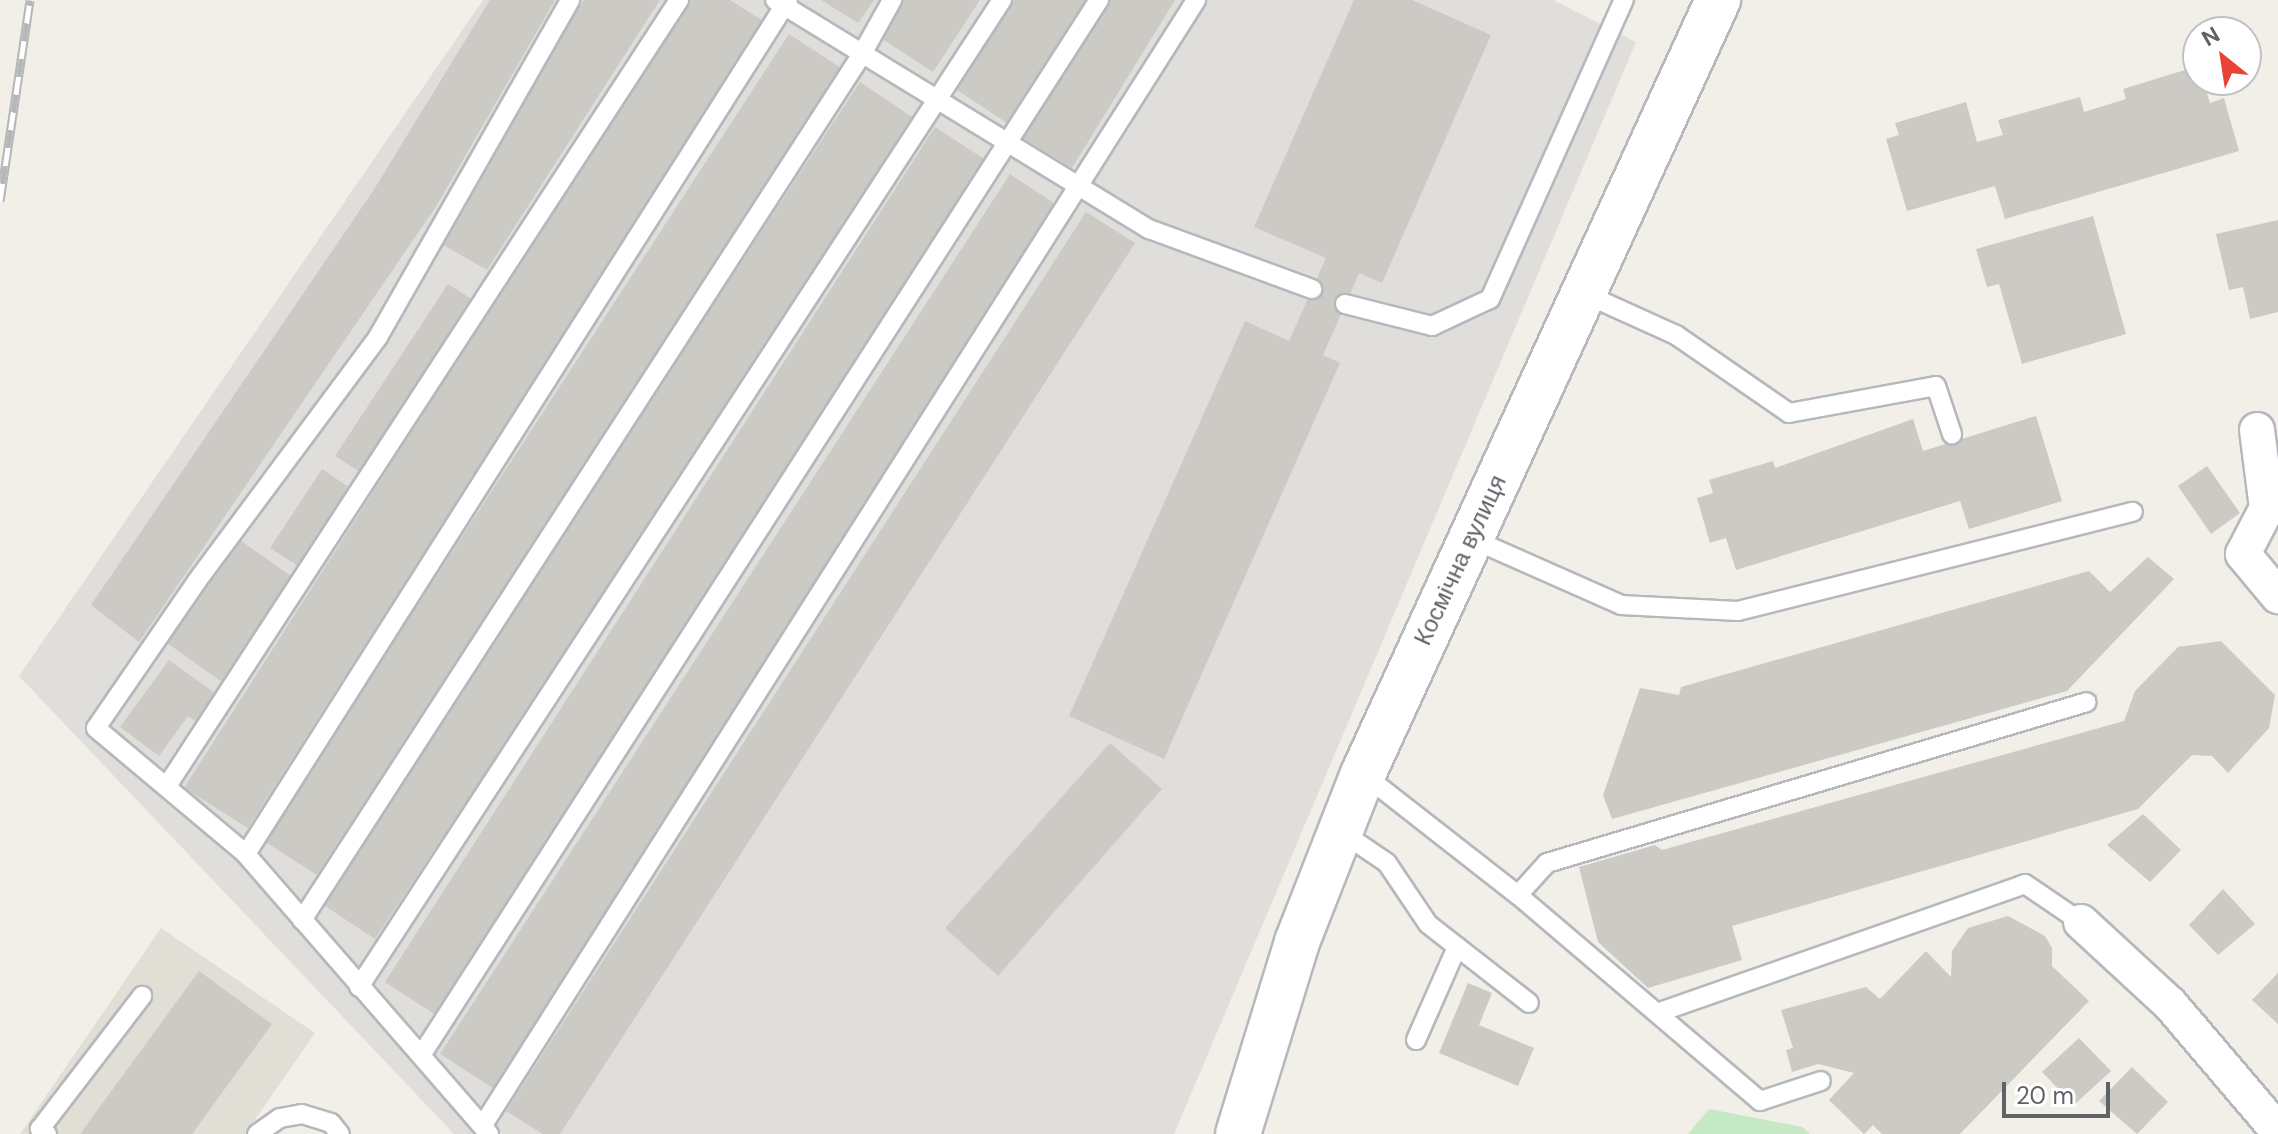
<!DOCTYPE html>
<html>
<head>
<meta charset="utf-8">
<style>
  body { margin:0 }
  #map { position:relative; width:2278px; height:1134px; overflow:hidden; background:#f1efe8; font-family:"DM Sans",sans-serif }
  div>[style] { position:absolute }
  .industrial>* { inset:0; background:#e0deda }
  .education>* { inset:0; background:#e1ded6 }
  .green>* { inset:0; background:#c5e8c5 }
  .building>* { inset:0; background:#cccac5 }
  .roads { filter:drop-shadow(2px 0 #b5b8bc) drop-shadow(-2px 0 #b5b8bc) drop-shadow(0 2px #b5b8bc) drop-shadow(0 -2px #b5b8bc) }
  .service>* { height:18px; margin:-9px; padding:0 9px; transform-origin:9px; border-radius:9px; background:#fff }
  .minor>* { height:34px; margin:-17px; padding:0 17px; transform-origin:17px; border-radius:17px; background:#fff }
  .secondary>* { height:44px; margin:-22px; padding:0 22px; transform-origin:22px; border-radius:22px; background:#fff }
  .rail>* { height:9px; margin-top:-4.5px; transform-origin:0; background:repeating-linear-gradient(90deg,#fff 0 18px,#b6b7b8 0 36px); box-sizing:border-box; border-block:2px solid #b6b7b8 }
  span { translate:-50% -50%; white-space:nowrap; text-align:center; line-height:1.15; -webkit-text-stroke:6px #fff; paint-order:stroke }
  .street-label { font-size:24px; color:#5f6368 }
  .north { position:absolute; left:2182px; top:16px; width:80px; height:80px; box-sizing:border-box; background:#fff; border:2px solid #bfc1c3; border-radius:50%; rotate:330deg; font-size:22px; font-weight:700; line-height:32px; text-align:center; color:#5f6368 }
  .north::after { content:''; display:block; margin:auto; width:28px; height:36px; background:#ea4335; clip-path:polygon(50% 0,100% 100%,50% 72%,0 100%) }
  .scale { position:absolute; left:2002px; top:1082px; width:108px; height:36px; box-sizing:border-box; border:4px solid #5f6368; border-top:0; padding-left:10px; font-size:24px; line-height:28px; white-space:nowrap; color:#5f6368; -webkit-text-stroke:6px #fff; paint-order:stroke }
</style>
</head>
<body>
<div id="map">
  <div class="industrial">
    <i style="clip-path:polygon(483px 0,1553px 0,1636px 42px,1174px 1134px,454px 1134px,19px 676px)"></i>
  </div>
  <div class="education">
    <i style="clip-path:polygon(161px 928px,315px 1033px,245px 1134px,20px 1134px)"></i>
  </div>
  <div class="green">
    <i style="clip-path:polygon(1709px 1109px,1802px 1127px,1810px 1134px,1688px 1134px)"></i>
  </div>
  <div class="building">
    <i style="clip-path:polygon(490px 0,555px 0,437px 205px,139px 642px,91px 605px,373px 191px)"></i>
    <i style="clip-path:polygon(584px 0,660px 0,487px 270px,433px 239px)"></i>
    <i style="clip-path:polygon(687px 0,730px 0,763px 21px,248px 828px,184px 788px)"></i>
    <i style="clip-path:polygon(821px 0,874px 0,858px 23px)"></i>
    <i style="clip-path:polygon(903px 0,980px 0,933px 72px,879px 37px)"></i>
    <i style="clip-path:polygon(1012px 0,1092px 0,1010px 125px,954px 88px)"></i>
    <i style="clip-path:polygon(1105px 0,1175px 0,1072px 168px,1021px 137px)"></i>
    <i style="clip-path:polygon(1354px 0,1412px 0,1491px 35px,1382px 283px,1359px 273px,1323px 355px,1340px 363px,1164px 759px,1069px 716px,1245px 321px,1289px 341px,1326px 258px,1254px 227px)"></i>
    <i style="clip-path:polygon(789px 34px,841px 68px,317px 875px,264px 841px)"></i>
    <i style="clip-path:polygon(2198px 66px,2198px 80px,2203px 80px,2210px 103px,2224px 98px,2239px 151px,2005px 219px,1995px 186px,1907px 211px,1886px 139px,1899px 135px,1895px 123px,1966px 102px,1977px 142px,2003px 135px,1998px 120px,2080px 97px,2084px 112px,2126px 99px,2123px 89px)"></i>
    <i style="clip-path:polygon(860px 82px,917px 120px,375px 939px,319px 902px)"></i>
    <i style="clip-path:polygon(935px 127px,989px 162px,439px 1017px,385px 982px)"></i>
    <i style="clip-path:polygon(1010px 174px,1063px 209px,493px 1088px,440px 1054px)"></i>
    <i style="clip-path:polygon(1086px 212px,1135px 243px,560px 1134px,543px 1134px,506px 1111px)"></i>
    <i style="clip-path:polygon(2093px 216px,2126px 334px,2022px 364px,1999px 284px,1987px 287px,1976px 249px)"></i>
    <i style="clip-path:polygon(2278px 220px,2278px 312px,2250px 319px,2243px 287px,2229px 290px,2216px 234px)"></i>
    <i style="clip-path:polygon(448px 284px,475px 301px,361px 473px,335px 456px)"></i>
    <i style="clip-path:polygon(2036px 416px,2062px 501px,1969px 529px,1960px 501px,1736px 570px,1726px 538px,1710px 543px,1697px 498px,1713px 493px,1709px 480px,1773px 461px,1775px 468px,1913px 419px,1923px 451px)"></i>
    <i style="clip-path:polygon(2207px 466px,2240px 513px,2211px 534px,2178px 486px)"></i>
    <i style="clip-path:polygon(322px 469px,353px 490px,301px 568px,270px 548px)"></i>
    <i style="clip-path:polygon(237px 538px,298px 581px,225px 684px,164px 641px)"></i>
    <i style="clip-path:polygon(2148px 557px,2174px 579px,2067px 691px,1612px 819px,1603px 795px,1640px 688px,1679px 695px,1681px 687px,2089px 571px,2110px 592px)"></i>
    <i style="clip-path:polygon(2221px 641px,2275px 695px,2269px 728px,2228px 773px,2212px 756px,2192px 755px,2138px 809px,1732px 926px,1742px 960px,1648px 988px,1598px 942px,1579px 867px,1655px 845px,1662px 850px,2124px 721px,2135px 691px,2178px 647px)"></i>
    <i style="clip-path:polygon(169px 660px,222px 698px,201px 725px,188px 716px,159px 756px,120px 727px)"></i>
    <i style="clip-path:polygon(1110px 743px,1162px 789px,998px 976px,945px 928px)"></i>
    <i style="clip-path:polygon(2143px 814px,2181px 850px,2150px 882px,2107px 845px)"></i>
    <i style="clip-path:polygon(2223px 889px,2255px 924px,2218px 955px,2189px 925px)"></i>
    <i style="clip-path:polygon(2008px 916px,2045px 936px,2052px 948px,2052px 966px,2089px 1001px,1960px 1134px,1882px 1134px,1873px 1125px,1864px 1134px,1829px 1100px,1854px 1073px,1818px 1064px,1792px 1072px,1786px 1050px,1793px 1048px,1781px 1010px,1866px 987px,1880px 999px,1926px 951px,1951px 977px,1952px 951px,1968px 928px)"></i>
    <i style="clip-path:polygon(199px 971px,272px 1024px,192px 1134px,80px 1134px)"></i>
    <i style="clip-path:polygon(2278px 973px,2278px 1024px,2252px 1000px)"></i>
    <i style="clip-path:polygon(1468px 983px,1492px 993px,1479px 1025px,1534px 1048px,1518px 1086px,1439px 1053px)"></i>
    <i style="clip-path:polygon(2079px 1038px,2111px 1071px,2074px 1105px,2042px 1072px)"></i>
    <i style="clip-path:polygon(2132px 1067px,2168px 1102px,2137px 1134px,2099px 1101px)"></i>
  </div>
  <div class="roads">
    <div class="service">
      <i style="left:775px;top:0;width:439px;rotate:31.5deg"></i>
      <i style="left:1149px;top:229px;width:174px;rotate:20.2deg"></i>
      <i style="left:1583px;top:293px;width:102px;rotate:24.3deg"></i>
      <i style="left:1676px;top:335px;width:137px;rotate:34.6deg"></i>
      <i style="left:1789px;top:413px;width:149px;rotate:-10.4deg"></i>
      <i style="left:1936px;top:386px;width:51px;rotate:71.6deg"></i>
      <i style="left:1345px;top:304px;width:90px;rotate:14.2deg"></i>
      <i style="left:1432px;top:326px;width:64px;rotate:-25deg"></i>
      <i style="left:1490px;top:299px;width:328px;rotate:-65.9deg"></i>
      <i style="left:1470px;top:538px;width:165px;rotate:23.9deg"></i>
      <i style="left:1621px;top:605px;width:117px;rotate:2.9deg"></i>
      <i style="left:1738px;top:611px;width:407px;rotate:-14.1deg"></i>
      <i style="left:1363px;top:774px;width:197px;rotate:38deg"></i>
      <i style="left:1518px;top:895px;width:43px;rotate:-47.8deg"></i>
      <i style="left:1547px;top:863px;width:563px;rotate:-16.6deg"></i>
      <i style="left:167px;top:786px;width:938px;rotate:-56.92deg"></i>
      <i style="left:1340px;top:831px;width:57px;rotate:34.2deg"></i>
      <i style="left:1387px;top:863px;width:73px;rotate:56.1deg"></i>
      <i style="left:1428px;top:924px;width:128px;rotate:38deg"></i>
      <i style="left:246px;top:854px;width:1011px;rotate:-57.6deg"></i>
      <i style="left:1518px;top:895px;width:318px;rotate:40.4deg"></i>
      <i style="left:1760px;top:1101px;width:64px;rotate:-18.2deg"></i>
      <i style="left:302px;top:920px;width:1031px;rotate:-57.11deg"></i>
      <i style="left:862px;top:54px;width:62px;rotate:-60.9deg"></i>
      <i style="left:359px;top:987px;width:1178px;rotate:-56.92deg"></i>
      <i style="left:1657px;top:1013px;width:390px;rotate:-19.3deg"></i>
      <i style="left:2025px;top:884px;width:68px;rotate:34.2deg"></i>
      <i style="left:1416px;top:1040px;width:102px;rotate:-66.2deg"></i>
      <i style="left:422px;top:1054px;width:1253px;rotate:-57.29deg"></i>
      <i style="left:483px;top:1125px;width:1332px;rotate:-57.63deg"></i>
      <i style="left:47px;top:1134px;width:9px;rotate:-144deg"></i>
      <i style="left:40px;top:1129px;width:168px;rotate:-52.5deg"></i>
      <i style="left:257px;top:1134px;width:28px;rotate:-35deg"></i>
      <i style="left:280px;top:1118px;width:22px;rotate:-10deg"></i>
      <i style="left:302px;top:1114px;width:30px;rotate:17deg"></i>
      <i style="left:331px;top:1123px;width:14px;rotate:51deg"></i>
      <i style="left:489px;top:1134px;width:371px;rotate:-131deg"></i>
      <i style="left:246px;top:854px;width:196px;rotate:-140deg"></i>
      <i style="left:96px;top:728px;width:178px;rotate:-55.5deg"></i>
      <i style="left:197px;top:581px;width:304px;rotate:-53.4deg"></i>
      <i style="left:378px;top:337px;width:388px;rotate:-60.3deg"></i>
    </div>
    <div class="minor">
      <i style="left:2257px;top:430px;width:79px;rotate:82.7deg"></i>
      <i style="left:2267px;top:508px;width:52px;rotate:117.6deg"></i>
      <i style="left:2243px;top:554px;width:55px;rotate:50.2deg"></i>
      <i style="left:2081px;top:922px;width:121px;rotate:42.7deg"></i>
      <i style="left:2170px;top:1004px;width:167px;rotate:49.6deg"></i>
    </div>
    <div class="secondary">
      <i style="left:1238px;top:1134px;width:201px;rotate:-72.9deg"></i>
      <i style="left:1297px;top:942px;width:180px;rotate:-68.6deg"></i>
      <i style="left:1363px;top:774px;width:852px;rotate:-65.36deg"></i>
    </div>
  </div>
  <div class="rail">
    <i style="left:0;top:201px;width:203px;rotate:-81.5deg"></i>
  </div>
  <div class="street-label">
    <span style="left:1460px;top:560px;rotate:-65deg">Космічна вулиця</span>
  </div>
  <div class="north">N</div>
  <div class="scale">20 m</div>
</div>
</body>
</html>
